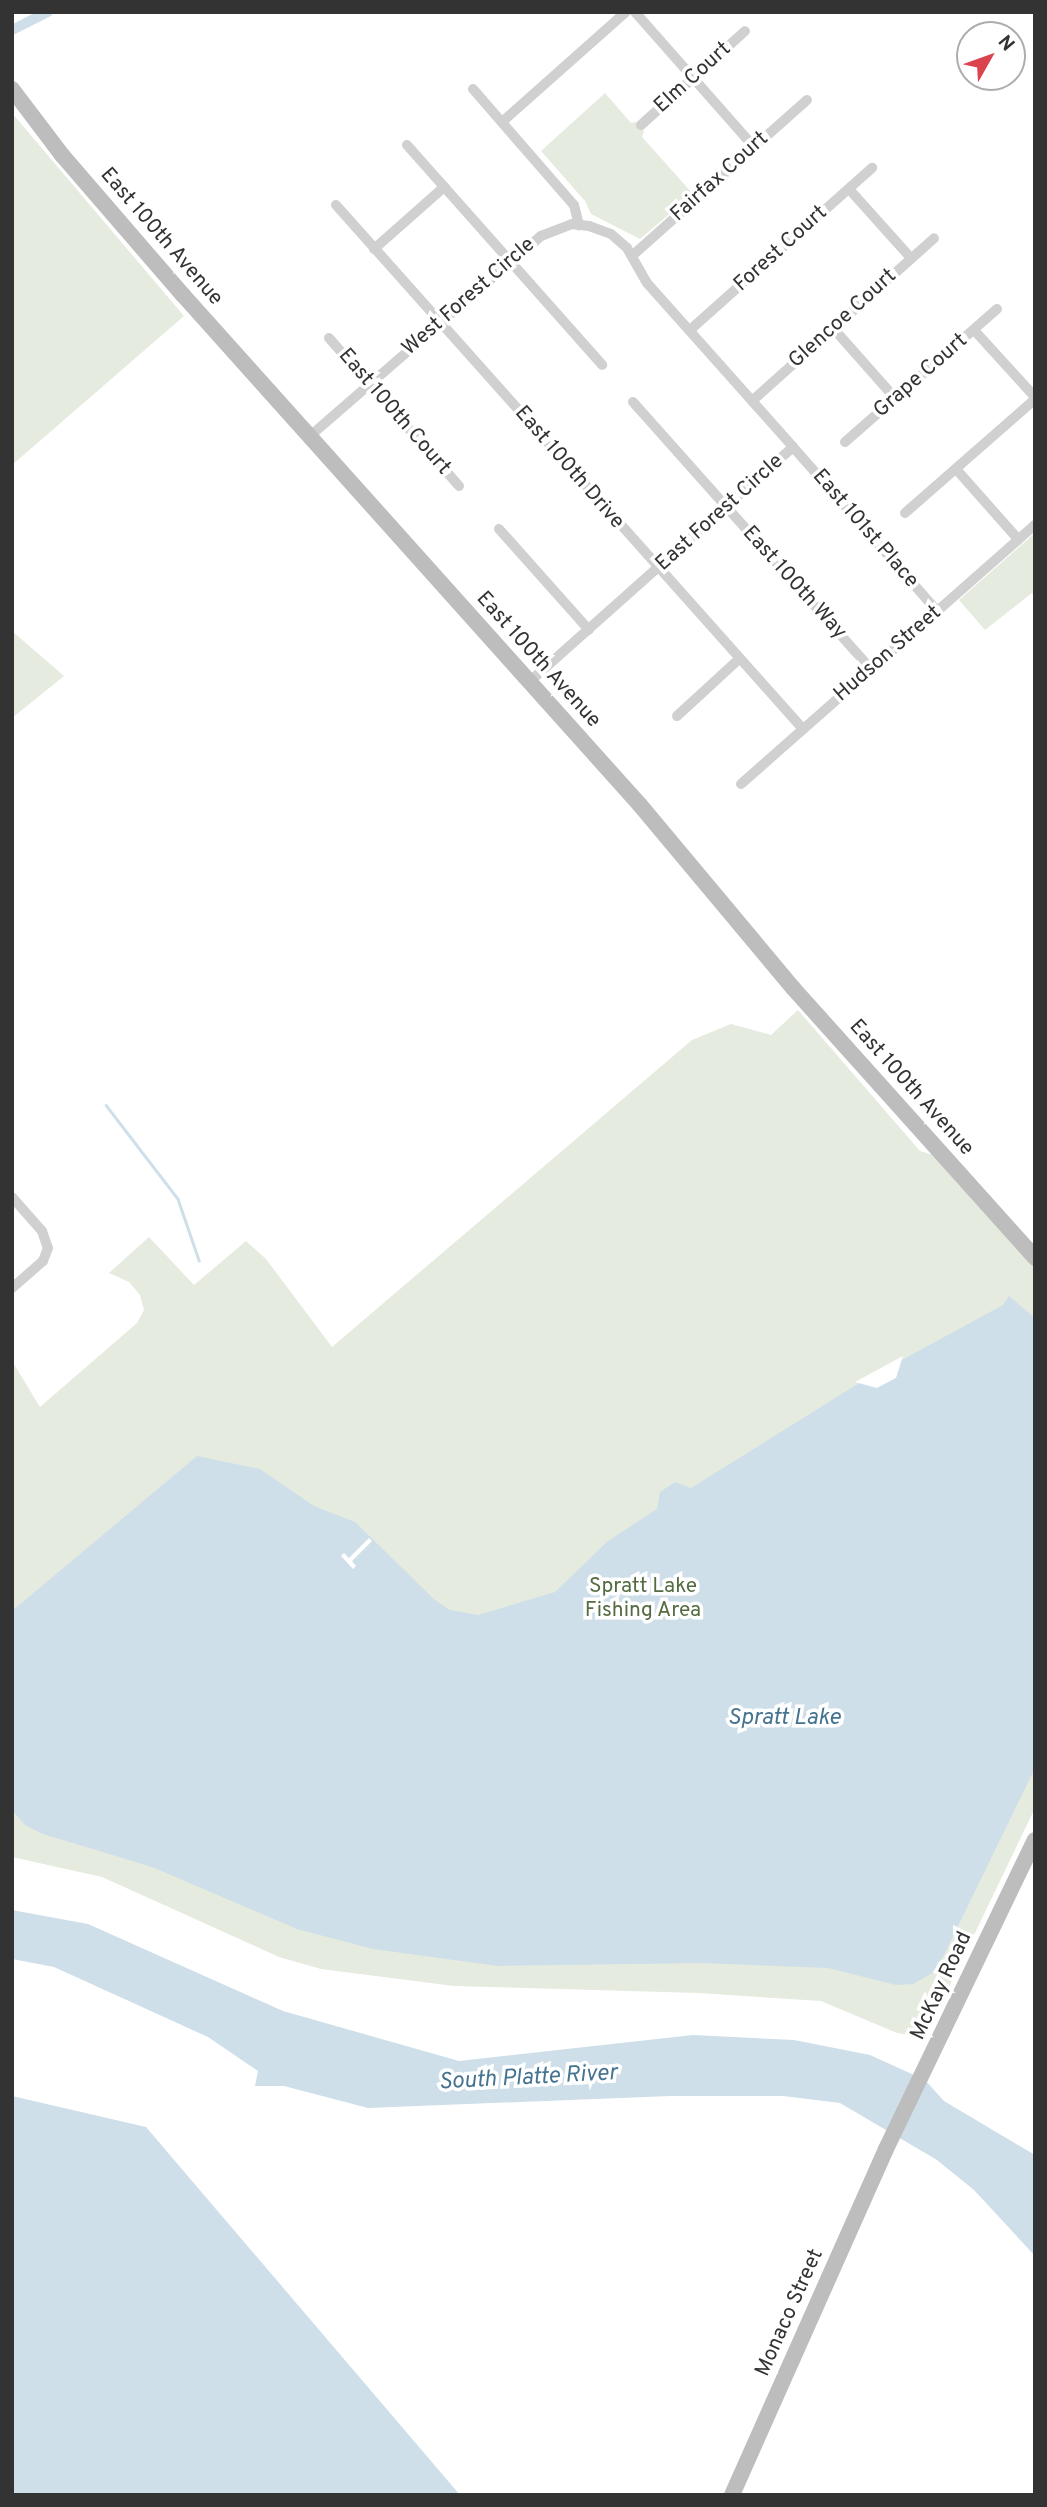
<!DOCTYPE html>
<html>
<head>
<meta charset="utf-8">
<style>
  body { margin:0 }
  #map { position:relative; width:1047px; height:2507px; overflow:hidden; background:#fff; font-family:Overpass,sans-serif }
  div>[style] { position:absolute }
  .green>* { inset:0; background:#e5ebdf }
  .water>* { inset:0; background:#cedfea }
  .pier>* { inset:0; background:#fff }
  .stream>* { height:2.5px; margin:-1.25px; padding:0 1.25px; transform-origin:1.25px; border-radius:1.25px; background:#cedfea }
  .canal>* { height:10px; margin:-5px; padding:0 5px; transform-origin:5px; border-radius:5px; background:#cedfea }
  .street>* { height:10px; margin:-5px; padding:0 5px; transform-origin:5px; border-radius:5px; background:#d0d0d0 }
  .secondary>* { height:16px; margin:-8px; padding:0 8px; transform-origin:8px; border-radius:8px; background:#bdbdbd }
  span { translate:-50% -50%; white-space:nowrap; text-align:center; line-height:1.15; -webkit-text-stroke:7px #fff; paint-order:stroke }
  .street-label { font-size:21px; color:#333 }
  .park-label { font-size:21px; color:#556c42 }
  .water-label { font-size:23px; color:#457390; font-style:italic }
  .frame { position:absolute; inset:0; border:14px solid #333; pointer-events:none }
  .north { position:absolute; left:956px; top:21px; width:70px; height:70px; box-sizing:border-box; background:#fff; border:2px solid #adadad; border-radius:50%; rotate:50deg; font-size:19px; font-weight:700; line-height:28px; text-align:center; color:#333 }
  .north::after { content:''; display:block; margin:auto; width:24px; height:32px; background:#da444e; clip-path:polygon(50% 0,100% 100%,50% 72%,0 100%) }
</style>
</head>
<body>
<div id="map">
  <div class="green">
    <i style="clip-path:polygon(605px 93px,631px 123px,636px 122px,644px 131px,642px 137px,693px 194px,640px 239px,591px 214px,585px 201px,541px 151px)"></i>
    <i style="clip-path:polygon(12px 113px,184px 316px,12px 465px)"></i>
    <i style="clip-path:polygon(1035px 533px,1035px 596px,1032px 593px,985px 630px,959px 600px)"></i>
    <i style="clip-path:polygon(12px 631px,64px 676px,12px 718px)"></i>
    <i style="clip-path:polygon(798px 1010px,920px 1151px,937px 1156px,1035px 1265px,1035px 1808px,925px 2037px,897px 2033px,821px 2001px,699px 1993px,454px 1986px,321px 1969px,279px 1957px,102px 1877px,12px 1857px,12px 1361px,40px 1407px,137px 1323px,144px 1310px,140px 1295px,129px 1282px,109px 1273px,149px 1237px,194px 1285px,246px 1241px,266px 1259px,332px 1347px,692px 1040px,731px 1024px,771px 1035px)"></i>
  </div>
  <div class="water">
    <i style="clip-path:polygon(1009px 1296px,1035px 1318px,1035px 1768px,943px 1957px,931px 1974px,913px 1984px,896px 1985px,828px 1968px,702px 1963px,498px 1966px,373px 1949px,297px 1929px,152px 1867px,43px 1834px,25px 1825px,12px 1810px,12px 1611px,197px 1456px,260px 1469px,314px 1506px,355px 1522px,435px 1600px,450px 1610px,478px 1615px,555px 1592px,608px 1541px,657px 1509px,660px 1492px,675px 1482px,691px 1488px,856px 1385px,1003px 1305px)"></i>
    <i style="clip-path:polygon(12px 1910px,88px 1924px,283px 2011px,459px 2061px,693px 2035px,794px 2040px,870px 2055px,925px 2080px,944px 2101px,1035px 2155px,1035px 2256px,974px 2190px,937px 2160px,840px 2103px,783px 2096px,670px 2096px,368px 2108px,284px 2086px,255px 2086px,258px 2071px,208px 2037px,54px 1967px,12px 1959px)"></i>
    <i style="clip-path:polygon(12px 2096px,146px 2127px,460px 2495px,12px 2495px)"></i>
  </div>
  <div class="pier">
    <i style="clip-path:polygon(903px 1356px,896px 1378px,877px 1388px,855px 1382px)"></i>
    <i style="clip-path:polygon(369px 1538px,372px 1541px,352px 1561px,356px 1566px,353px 1569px,341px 1556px,344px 1553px,349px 1558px)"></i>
  </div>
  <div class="stream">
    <i style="left:106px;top:1105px;width:118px;rotate:52.5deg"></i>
    <i style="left:178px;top:1199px;width:65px;rotate:71deg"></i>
  </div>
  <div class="canal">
    <i style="left:12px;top:30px;width:40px;rotate:-26.6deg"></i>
  </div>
  <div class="street">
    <i style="left:635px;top:12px;width:180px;rotate:48.6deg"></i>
    <i style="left:473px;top:89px;width:154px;rotate:49deg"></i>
    <i style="left:574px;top:205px;width:21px;rotate:76deg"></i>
    <i style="left:502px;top:122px;width:166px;rotate:-41.6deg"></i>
    <i style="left:641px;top:125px;width:140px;rotate:-42.1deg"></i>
    <i style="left:407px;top:145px;width:294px;rotate:48.4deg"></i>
    <i style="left:849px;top:189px;width:93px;rotate:48.1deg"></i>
    <i style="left:336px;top:205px;width:702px;rotate:48.29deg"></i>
    <i style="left:374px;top:249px;width:94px;rotate:-41.5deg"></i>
    <i style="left:633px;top:255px;width:233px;rotate:-41.7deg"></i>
    <i style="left:833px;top:328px;width:94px;rotate:48.5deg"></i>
    <i style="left:690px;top:330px;width:244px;rotate:-41.7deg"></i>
    <i style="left:974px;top:330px;width:91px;rotate:47.7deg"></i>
    <i style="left:329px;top:338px;width:197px;rotate:48.7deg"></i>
    <i style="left:752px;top:401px;width:244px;rotate:-41.8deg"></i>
    <i style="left:633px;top:402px;width:358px;rotate:48.3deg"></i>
    <i style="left:310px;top:436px;width:306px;rotate:-40.9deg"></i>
    <i style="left:541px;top:236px;width:33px;rotate:-21deg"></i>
    <i style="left:572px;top:224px;width:17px;rotate:7deg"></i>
    <i style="left:589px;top:226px;width:23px;rotate:20deg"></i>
    <i style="left:611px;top:234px;width:21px;rotate:41deg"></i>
    <i style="left:627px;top:248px;width:40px;rotate:60.3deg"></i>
    <i style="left:647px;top:283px;width:220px;rotate:48.3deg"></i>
    <i style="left:793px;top:447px;width:353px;rotate:138.3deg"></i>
    <i style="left:845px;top:442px;width:202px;rotate:-41.2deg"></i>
    <i style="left:793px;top:447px;width:218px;rotate:48.7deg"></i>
    <i style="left:956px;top:469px;width:94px;rotate:48.5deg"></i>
    <i style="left:905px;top:513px;width:173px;rotate:-41.2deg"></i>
    <i style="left:499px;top:529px;width:135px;rotate:48.3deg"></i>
    <i style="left:677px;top:716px;width:83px;rotate:-42.6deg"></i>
    <i style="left:741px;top:784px;width:392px;rotate:-41.4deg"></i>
    <i style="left:12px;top:1197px;width:45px;rotate:48.6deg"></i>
    <i style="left:42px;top:1231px;width:18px;rotate:71deg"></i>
    <i style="left:48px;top:1248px;width:14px;rotate:111deg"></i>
    <i style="left:43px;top:1261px;width:41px;rotate:138.9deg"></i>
  </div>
  <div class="secondary">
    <i style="left:12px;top:89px;width:83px;rotate:52.9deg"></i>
    <i style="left:62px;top:155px;width:185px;rotate:49.2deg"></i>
    <i style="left:183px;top:295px;width:685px;rotate:48.14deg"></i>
    <i style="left:640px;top:805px;width:239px;rotate:50.1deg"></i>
    <i style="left:793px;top:988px;width:363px;rotate:48.1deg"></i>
    <i style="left:732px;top:2495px;width:379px;rotate:-66deg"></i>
    <i style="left:886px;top:2149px;width:343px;rotate:-64.3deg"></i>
  </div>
  <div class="street-label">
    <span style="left:693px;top:78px;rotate:-42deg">Elm Court</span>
    <span style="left:720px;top:177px;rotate:-42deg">Fairfax Court</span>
    <span style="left:161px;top:237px;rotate:49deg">East 100th Avenue</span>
    <span style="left:781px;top:249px;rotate:-42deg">Forest Court</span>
    <span style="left:469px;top:297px;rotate:-41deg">West Forest Circle</span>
    <span style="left:843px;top:319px;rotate:-42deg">Glencoe Court</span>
    <span style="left:921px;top:376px;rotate:-41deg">Grape Court</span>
    <span style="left:394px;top:412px;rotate:49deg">East 100th Court</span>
    <span style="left:569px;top:468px;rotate:49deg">East 100th Drive</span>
    <span style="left:720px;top:513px;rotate:-42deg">East Forest Circle</span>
    <span style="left:865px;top:529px;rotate:49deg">East 101st Place</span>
    <span style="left:794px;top:583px;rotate:48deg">East 100th Way</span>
    <span style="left:888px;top:654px;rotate:-41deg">Hudson Street</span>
    <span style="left:538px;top:660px;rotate:48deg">East 100th Avenue</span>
    <span style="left:911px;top:1088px;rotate:48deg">East 100th Avenue</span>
    <span style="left:942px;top:1986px;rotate:-65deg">McKay Road</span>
    <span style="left:790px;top:2313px;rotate:-66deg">Monaco Street</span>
  </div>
  <div class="park-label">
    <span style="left:643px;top:1599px">Spratt Lake<br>Fishing Area</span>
  </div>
  <div class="water-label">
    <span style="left:784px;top:1719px">Spratt Lake</span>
    <span style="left:528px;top:2079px;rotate:-3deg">South Platte River</span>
  </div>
  <div class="frame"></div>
  <div class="north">N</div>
</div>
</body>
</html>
